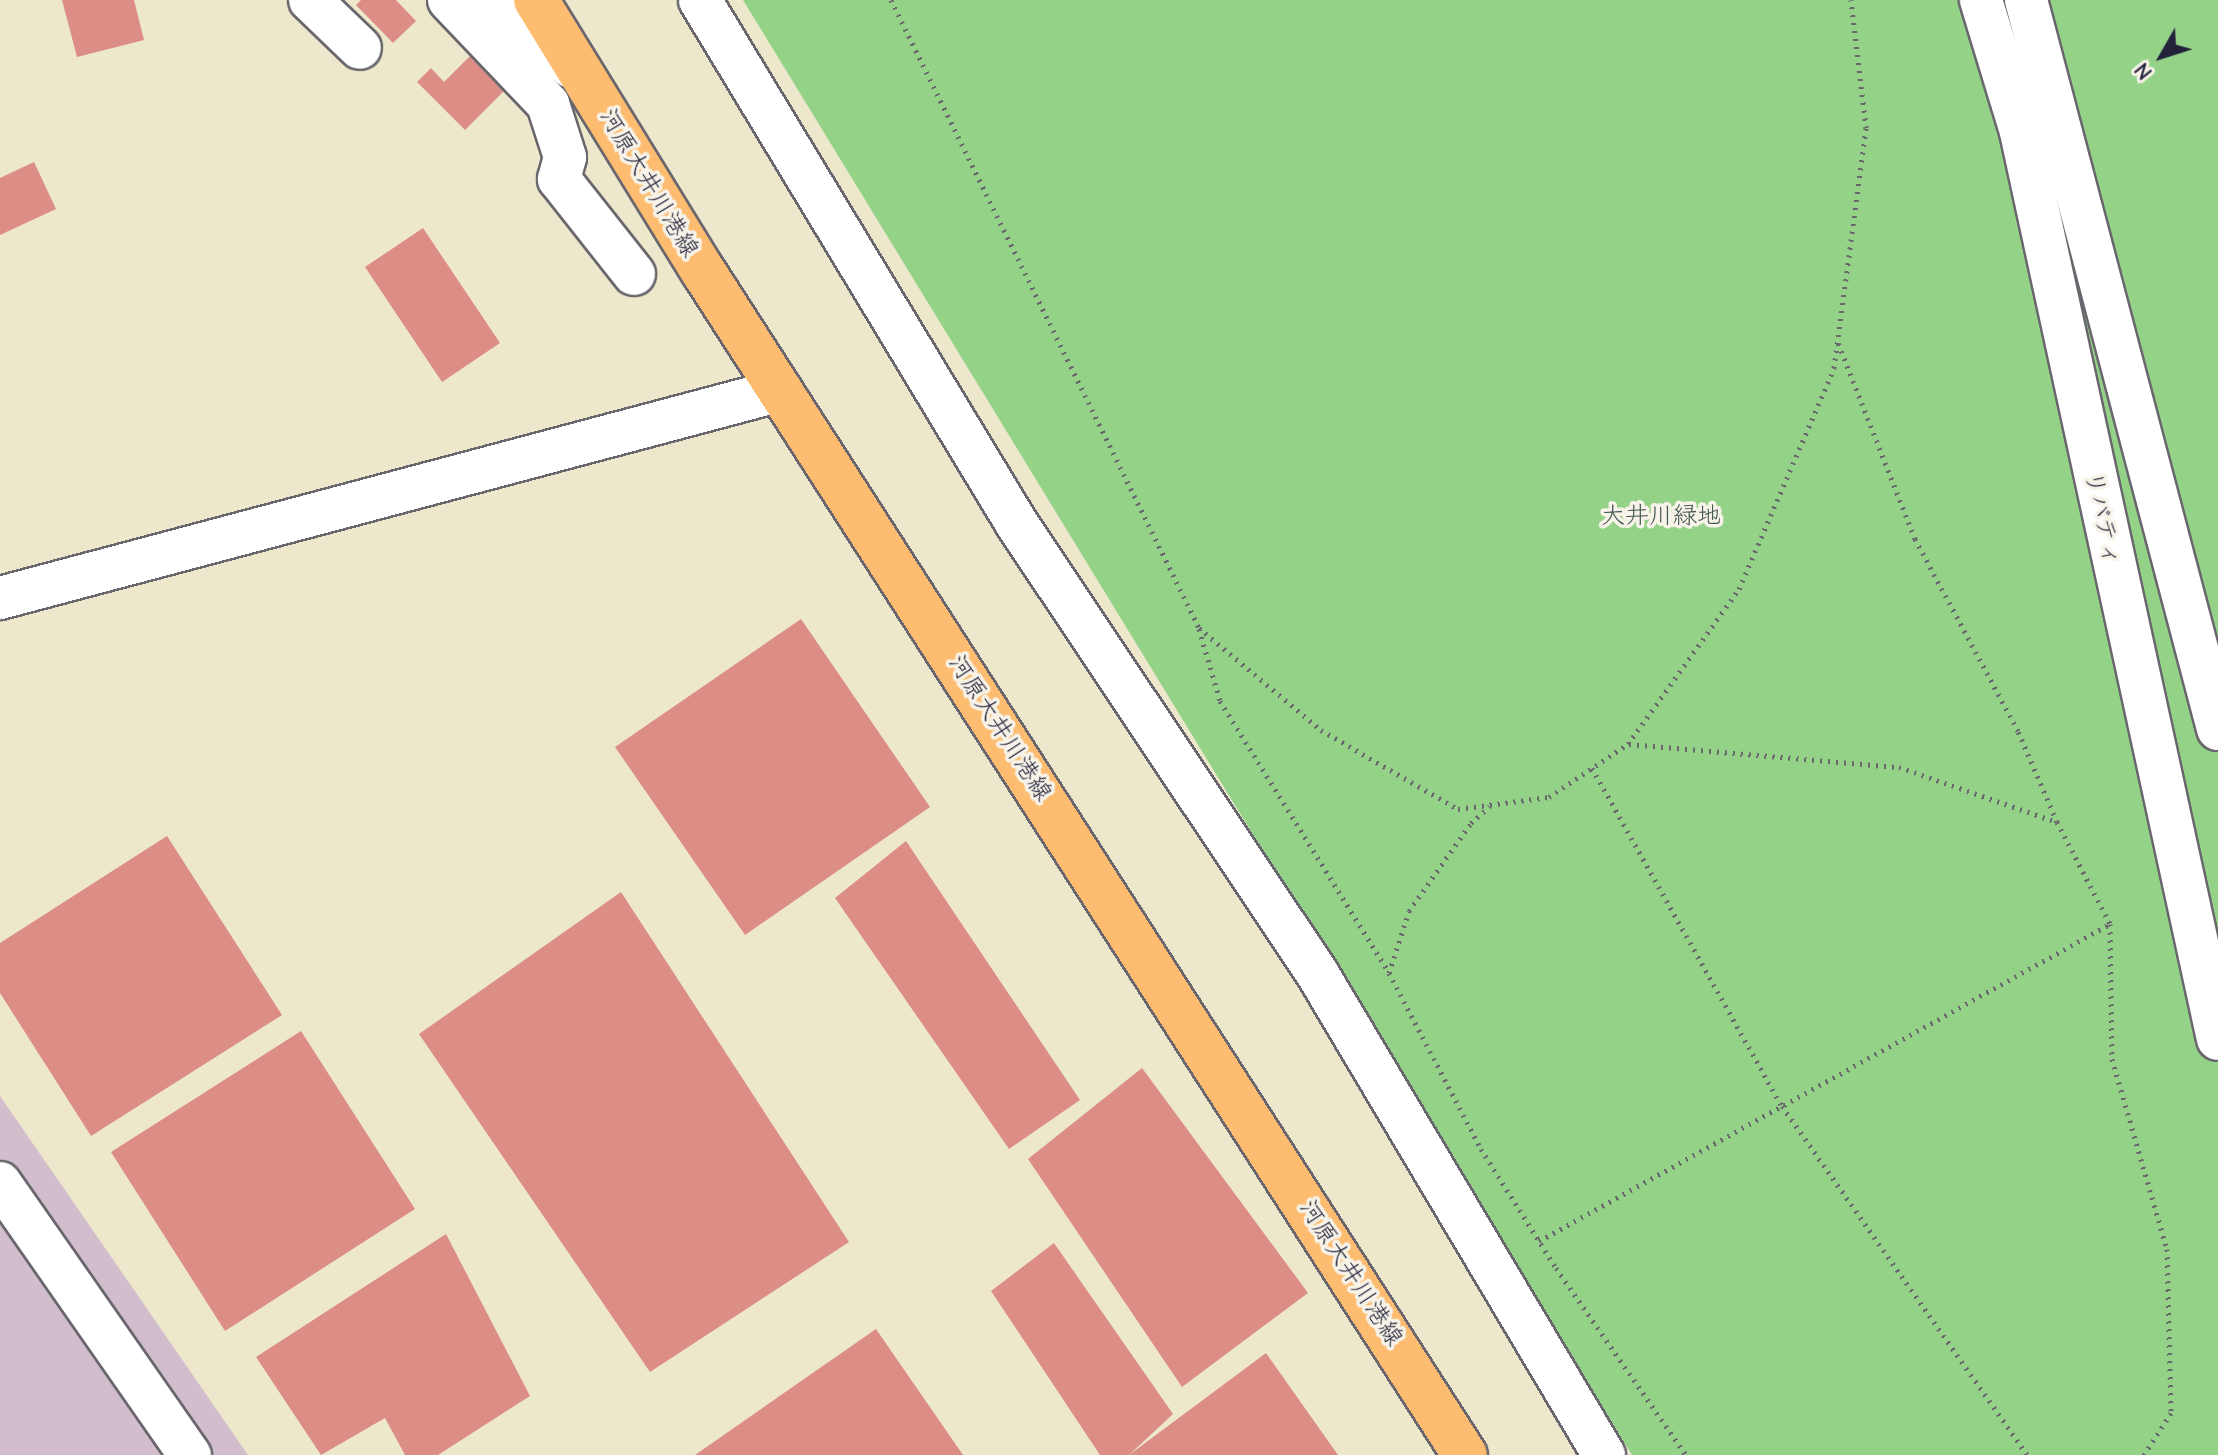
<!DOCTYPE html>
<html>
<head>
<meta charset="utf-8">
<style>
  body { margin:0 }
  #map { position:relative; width:2218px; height:1455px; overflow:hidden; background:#ede7cb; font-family:"Comic Neue","Klee One",sans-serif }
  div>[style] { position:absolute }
  .industrial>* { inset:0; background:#d1bdcc }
  .green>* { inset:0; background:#94d288 }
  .building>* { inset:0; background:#dc8e86 }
  .path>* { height:5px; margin-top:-2.5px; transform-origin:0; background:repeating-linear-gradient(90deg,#69676d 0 2px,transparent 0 8px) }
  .roads { filter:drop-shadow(2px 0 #69676d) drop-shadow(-2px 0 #69676d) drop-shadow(0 2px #69676d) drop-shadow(0 -2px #69676d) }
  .minor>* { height:42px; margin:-21px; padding:0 21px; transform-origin:21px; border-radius:21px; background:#fff }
  .major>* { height:44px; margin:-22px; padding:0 22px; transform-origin:22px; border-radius:22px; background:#fdbc6f }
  span { translate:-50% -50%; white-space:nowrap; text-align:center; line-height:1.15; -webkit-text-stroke:7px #f7f3e8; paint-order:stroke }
  .street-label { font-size:24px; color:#22223b }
  .park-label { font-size:24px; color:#445752 }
  .north { position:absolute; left:2122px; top:16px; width:80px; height:80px; -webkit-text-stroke:6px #f7f3e8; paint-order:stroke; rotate:231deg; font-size:22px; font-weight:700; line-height:32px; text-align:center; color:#22223b }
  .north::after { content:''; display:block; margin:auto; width:28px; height:36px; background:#22223b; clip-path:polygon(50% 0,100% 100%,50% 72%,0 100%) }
</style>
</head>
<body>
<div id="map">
  <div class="industrial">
    <i style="clip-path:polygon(0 1096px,248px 1455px,0 1455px)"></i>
  </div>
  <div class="green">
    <i style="clip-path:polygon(743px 0,2218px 0,2218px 1455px,1632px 1455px)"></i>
  </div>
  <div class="building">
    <i style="clip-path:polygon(62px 0,134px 0,144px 40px,77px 57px)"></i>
    <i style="clip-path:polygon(361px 0,396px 0,416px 21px,393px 43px,356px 5px)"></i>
    <i style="clip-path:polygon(470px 56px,504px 91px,465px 130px,417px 82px,431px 68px,444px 82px)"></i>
    <i style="clip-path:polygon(34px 162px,56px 209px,0 235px,0 178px)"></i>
    <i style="clip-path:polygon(423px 228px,500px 343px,442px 382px,365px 267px)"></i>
    <i style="clip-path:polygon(801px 619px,930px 807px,745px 935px,615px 747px)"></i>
    <i style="clip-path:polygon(167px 836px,282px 1015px,91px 1136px,0 993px,0 943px)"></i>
    <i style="clip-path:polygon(906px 841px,1080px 1100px,1009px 1149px,835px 898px)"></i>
    <i style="clip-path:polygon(621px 892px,849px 1242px,650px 1372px,419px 1034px)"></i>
    <i style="clip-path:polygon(301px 1031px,415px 1209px,225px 1331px,111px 1152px)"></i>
    <i style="clip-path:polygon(1142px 1068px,1308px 1293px,1182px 1387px,1028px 1159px)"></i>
    <i style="clip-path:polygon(446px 1234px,530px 1396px,438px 1455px,405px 1455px,385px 1418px,321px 1455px,256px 1357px)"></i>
    <i style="clip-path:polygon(1054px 1243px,1173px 1414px,1129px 1455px,1100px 1455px,991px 1291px)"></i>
    <i style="clip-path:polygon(876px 1329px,963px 1455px,695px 1455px)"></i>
    <i style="clip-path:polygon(1266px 1353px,1338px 1455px,1129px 1455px)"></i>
  </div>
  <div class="path">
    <i style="left:891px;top:0;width:699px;rotate:63.87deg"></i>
    <i style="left:1199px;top:628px;width:159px;rotate:39.9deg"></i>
    <i style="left:1321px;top:730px;width:158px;rotate:30deg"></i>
    <i style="left:1458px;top:809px;width:92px;rotate:-7.5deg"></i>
    <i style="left:1549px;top:797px;width:95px;rotate:-33.9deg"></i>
    <i style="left:1628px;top:744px;width:191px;rotate:-54.4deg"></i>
    <i style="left:1739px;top:589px;width:241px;rotate:-66.7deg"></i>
    <i style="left:1834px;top:368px;width:242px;rotate:-82.4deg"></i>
    <i style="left:1866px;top:128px;width:129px;rotate:-96.7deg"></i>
    <i style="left:1199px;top:629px;width:75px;rotate:73.7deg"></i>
    <i style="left:1220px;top:701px;width:320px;rotate:58.1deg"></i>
    <i style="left:1389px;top:973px;width:65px;rotate:-72.1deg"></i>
    <i style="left:1409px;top:911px;width:108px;rotate:-54.8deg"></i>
    <i style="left:1471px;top:823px;width:25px;rotate:-42deg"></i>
    <i style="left:1629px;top:744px;width:271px;rotate:4.9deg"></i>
    <i style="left:1899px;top:767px;width:167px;rotate:19.2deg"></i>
    <i style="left:2057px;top:822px;width:99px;rotate:-113.2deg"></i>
    <i style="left:2018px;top:731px;width:218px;rotate:-118.2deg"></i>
    <i style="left:1915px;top:539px;width:211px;rotate:-111.4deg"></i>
    <i style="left:1592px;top:768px;width:388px;rotate:60.7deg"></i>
    <i style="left:1782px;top:1106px;width:426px;rotate:54.9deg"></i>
    <i style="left:2057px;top:822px;width:115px;rotate:62.5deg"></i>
    <i style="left:2110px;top:924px;width:135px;rotate:89.2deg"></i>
    <i style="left:2112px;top:1059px;width:198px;rotate:73.9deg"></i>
    <i style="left:2167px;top:1249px;width:164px;rotate:88.6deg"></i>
    <i style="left:2171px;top:1413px;width:50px;rotate:122.7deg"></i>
    <i style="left:1389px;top:973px;width:199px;rotate:62.4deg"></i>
    <i style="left:1481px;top:1149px;width:141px;rotate:57.8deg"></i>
    <i style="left:1556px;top:1268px;width:228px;rotate:55.2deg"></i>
    <i style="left:1539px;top:1241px;width:653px;rotate:-29.04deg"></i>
  </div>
  <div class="roads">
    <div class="minor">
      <i style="left:310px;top:0;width:69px;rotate:43.8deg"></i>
      <i style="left:449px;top:0;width:144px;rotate:46.4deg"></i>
      <i style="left:548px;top:104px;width:56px;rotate:72.2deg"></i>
      <i style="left:565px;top:157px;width:23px;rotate:105deg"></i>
      <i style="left:559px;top:179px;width:121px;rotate:51.7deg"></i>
      <i style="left:493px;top:0;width:103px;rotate:40.7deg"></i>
      <i style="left:700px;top:0;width:612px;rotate:58.83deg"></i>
      <i style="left:1017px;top:524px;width:540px;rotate:56.25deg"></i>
      <i style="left:1317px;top:973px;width:561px;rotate:59.23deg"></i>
      <i style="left:1981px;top:0;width:138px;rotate:73.1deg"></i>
      <i style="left:2021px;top:132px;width:928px;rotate:77.75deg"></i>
      <i style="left:2026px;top:0;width:754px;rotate:75.24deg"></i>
      <i style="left:0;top:598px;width:808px;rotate:-14.91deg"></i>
      <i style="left:0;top:1183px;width:332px;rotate:55.1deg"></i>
    </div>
    <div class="major">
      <i style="left:536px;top:0;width:318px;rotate:58.4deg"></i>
      <i style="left:703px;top:271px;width:1408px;rotate:57.24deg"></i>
    </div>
  </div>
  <div class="street-label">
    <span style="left:649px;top:183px;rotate:59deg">河原大井川港線</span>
    <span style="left:2103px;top:518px;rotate:78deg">リバティ</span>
    <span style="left:1000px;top:728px;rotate:57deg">河原大井川港線</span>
    <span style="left:1351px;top:1273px;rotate:57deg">河原大井川港線</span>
  </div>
  <div class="park-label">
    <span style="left:1661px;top:516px">大井川緑地</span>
  </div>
  <div class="north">N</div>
</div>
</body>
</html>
